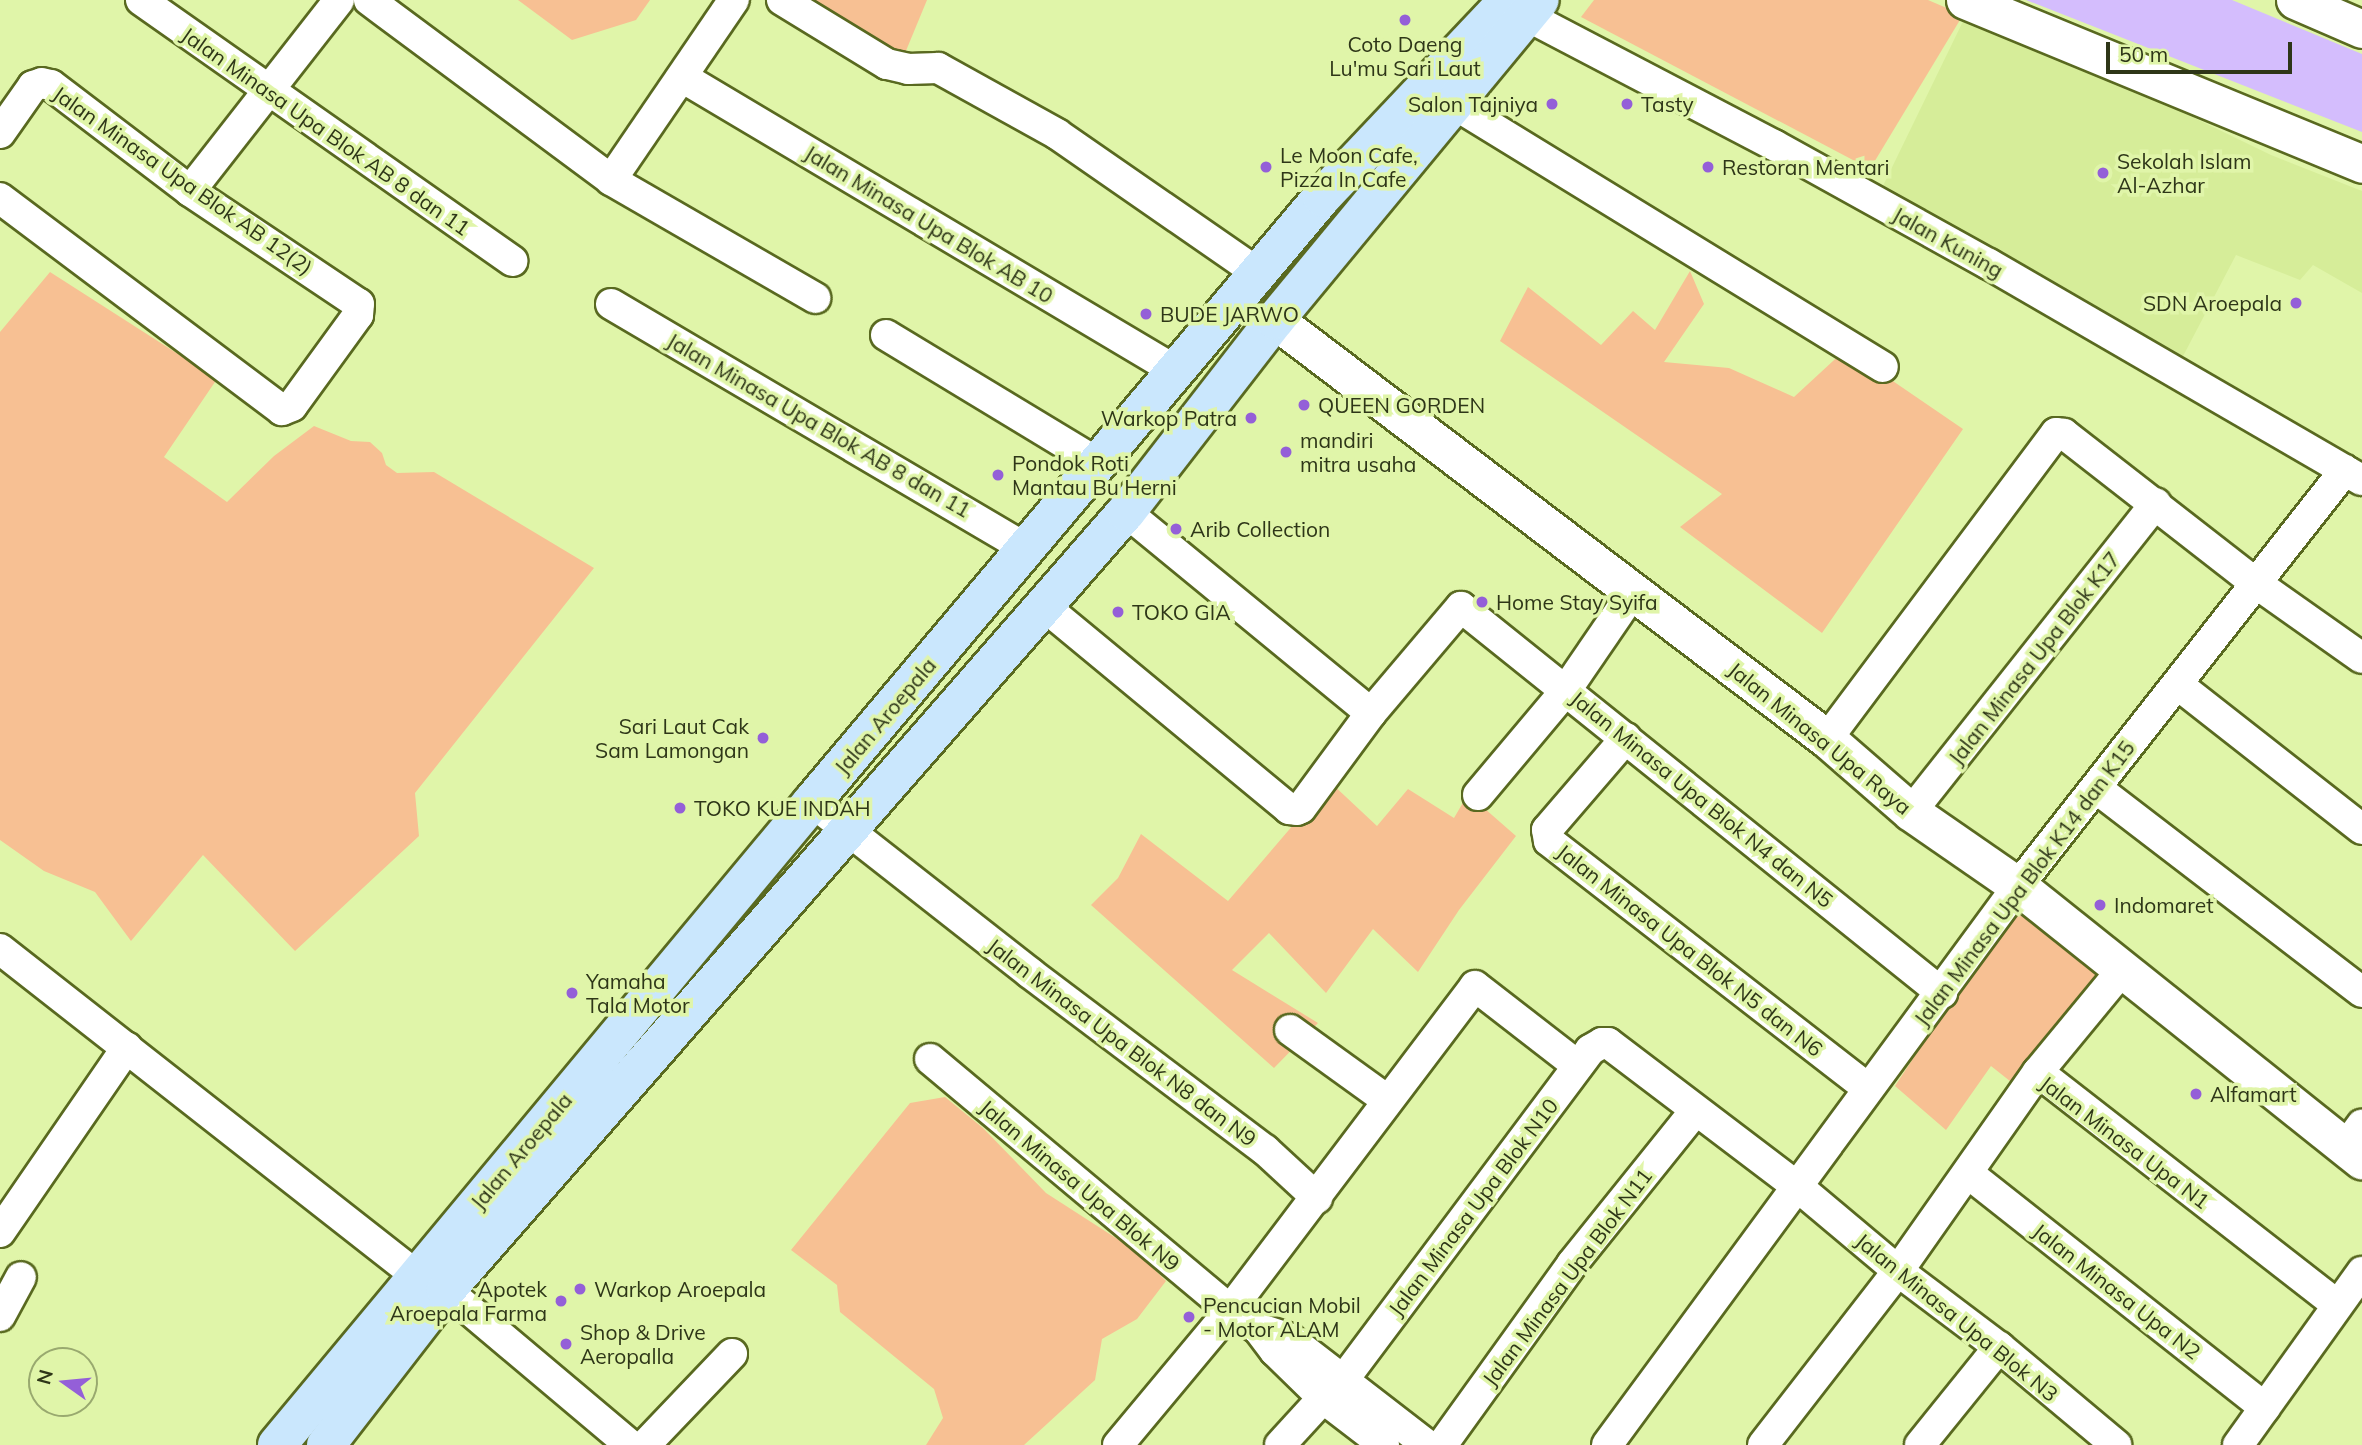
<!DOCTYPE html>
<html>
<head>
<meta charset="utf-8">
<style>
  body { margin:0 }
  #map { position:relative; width:2362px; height:1445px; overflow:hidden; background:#e0f5a9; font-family:Mulish,sans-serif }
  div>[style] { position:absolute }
  .built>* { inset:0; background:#d6ed99 }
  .green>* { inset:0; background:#f7c093 }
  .water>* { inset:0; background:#d4bdfd }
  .roads { filter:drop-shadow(2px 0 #596920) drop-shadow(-2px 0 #596920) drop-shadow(0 2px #596920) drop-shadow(0 -2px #596920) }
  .minor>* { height:30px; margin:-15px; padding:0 15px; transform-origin:15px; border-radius:15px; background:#fff }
  .tertiary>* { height:37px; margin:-18.5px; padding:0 18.5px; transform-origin:18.5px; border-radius:18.5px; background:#fff }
  .primary>* { height:38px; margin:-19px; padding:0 19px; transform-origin:19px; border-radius:19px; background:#cae7fd }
  .dots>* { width:19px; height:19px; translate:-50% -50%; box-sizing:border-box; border:4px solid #e0f5a9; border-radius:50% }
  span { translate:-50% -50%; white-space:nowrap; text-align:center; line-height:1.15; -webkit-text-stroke:7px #e0f5a9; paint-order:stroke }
  .poi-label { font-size:21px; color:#2e3618 }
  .right { translate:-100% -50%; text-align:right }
  .left { translate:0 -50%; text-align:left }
  .street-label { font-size:21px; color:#2e3618 }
  .north { position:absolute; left:28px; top:1347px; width:70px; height:70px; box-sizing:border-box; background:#e0f5a9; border:2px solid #99a96f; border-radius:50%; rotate:285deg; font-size:19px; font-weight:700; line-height:28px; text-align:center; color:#2e3618 }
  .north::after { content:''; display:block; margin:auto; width:24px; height:32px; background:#945fd8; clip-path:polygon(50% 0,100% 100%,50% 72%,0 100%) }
  .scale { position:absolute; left:2106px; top:42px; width:186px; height:32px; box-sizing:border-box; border:4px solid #2e3618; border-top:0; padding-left:9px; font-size:21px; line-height:24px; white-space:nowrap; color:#2e3618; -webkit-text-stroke:5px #e0f5a9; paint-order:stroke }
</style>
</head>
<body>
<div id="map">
  <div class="built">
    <i style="clip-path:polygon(1969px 9px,2271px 155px,2362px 191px,2362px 293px,2313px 265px,2300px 280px,2236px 255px,2181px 360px,1880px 192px)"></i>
  </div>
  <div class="green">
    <i style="clip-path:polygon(518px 0,650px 0,636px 20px,572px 40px)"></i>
    <i style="clip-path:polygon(811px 0,927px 0,903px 58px)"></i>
    <i style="clip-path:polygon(1594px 0,1928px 0,1963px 15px,1870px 169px,1581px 17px)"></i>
    <i style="clip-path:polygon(1690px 271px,1704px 304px,1664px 362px,1729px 368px,1794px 397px,1846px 349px,1963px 429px,1822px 633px,1680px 527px,1722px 494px,1500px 341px,1528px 287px,1601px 345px,1633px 311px,1655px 330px)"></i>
    <i style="clip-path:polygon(50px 272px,217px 379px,164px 457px,227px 502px,274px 456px,314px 426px,351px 441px,370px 442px,382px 453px,386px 465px,397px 473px,434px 472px,594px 568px,415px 793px,419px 836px,295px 951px,203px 855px,131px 941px,95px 892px,44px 871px,0 840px,0 332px)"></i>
    <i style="clip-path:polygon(1330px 782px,1377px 826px,1408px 789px,1454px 818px,1468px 794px,1516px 836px,1459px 910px,1418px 972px,1373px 929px,1326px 993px,1269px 933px,1232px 970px,1318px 1023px,1274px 1068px,1091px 905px,1118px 878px,1141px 834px,1228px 901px)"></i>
    <i style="clip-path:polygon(2015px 904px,2104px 977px,2020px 1089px,1991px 1066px,1946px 1130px,1895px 1086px)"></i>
    <i style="clip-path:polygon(945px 1097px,983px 1128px,1046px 1193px,1136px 1251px,1166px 1281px,1137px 1319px,1102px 1339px,1095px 1380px,1024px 1445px,926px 1445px,943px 1418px,934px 1389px,840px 1312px,837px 1285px,791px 1250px,910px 1103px)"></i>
  </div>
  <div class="water">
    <i style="clip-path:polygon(2026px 0,2232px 0,2362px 54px,2362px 132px)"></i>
  </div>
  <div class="roads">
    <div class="minor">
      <i style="left:141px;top:0;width:454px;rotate:35.1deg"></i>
      <i style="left:369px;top:0;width:302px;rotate:36.6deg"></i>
      <i style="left:611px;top:180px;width:236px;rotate:30deg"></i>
      <i style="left:782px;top:0;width:123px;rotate:31.4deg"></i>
      <i style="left:887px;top:64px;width:22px;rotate:13deg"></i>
      <i style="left:908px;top:69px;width:30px;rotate:-2deg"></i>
      <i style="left:938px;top:68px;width:136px;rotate:29deg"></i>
      <i style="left:1057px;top:134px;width:244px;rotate:34.7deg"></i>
      <i style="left:1527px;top:16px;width:279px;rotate:27.6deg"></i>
      <i style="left:1774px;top:145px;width:246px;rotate:29deg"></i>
      <i style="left:1989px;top:264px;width:431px;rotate:30.1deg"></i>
      <i style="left:682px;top:77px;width:575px;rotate:30.76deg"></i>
      <i style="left:1436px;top:93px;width:524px;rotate:31.51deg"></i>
      <i style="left:0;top:133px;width:57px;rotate:-54.9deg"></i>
      <i style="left:33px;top:86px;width:9px;rotate:-18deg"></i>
      <i style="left:42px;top:83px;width:9px;rotate:13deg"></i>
      <i style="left:51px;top:85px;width:175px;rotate:37.3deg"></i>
      <i style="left:190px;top:191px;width:203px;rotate:33.8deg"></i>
      <i style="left:359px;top:304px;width:11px;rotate:95deg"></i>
      <i style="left:358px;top:315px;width:112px;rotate:126deg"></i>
      <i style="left:292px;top:406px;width:11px;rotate:158deg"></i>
      <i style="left:282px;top:410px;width:353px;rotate:-143.1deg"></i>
      <i style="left:611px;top:180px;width:218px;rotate:-55.7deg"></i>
      <i style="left:190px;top:191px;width:242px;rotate:-52deg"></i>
      <i style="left:611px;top:304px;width:481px;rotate:30.5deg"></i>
      <i style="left:886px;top:335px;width:245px;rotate:31.2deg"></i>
      <i style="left:1126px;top:512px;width:317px;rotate:39.4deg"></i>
      <i style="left:1045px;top:607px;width:317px;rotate:39.6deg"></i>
      <i style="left:1289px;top:809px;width:8px;rotate:7deg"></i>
      <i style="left:1297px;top:810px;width:4px;rotate:-27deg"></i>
      <i style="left:1301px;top:808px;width:118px;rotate:-53.6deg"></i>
      <i style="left:1371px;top:713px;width:139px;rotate:-49.7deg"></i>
      <i style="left:1461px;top:607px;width:617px;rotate:38.75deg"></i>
      <i style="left:2177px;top:684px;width:235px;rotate:38.1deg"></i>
      <i style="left:1626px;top:738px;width:121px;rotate:130.7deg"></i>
      <i style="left:1547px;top:830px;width:11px;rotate:80deg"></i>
      <i style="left:1549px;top:841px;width:403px;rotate:37.8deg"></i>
      <i style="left:1827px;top:739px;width:382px;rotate:-53.2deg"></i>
      <i style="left:2056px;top:433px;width:8px;rotate:7deg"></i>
      <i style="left:2064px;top:434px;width:244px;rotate:37.9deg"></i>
      <i style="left:2257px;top:584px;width:128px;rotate:35.2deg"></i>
      <i style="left:2096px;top:788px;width:335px;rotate:37.5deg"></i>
      <i style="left:1478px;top:795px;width:137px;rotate:-50deg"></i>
      <i style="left:1566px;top:690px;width:119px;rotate:-55.6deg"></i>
      <i style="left:812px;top:802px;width:277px;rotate:38.1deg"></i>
      <i style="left:1030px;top:973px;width:294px;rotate:37deg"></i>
      <i style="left:1265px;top:1150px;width:71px;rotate:42.7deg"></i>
      <i style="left:1911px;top:812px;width:394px;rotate:-51.6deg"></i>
      <i style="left:0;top:949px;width:530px;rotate:38.1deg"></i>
      <i style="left:1290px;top:1030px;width:120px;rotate:35.8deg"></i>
      <i style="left:930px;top:1059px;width:391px;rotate:39.9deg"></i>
      <i style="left:1230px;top:1310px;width:32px;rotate:34deg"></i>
      <i style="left:1257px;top:1328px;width:35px;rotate:18deg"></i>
      <i style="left:1290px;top:1339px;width:173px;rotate:37.7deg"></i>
      <i style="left:2038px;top:1072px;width:134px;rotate:-50.5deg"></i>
      <i style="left:2345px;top:1148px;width:29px;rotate:-54deg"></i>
      <i style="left:1969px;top:1174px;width:377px;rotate:38.3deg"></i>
      <i style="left:0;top:1232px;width:224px;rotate:-55.5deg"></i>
      <i style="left:446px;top:1290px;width:241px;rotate:40.1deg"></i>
      <i style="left:0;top:1316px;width:44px;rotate:-61.7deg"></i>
      <i style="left:1259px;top:1330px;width:26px;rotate:53deg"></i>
      <i style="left:1275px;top:1351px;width:67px;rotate:44.4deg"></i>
      <i style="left:1323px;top:1398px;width:77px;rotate:37.6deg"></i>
      <i style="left:1344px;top:1379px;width:411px;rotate:-53.2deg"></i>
      <i style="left:1590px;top:1050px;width:14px;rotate:-30deg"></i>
      <i style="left:1602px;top:1043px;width:6px"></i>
      <i style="left:1608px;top:1043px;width:238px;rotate:37.2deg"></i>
      <i style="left:1798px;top:1187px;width:131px;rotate:40deg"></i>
      <i style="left:1898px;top:1271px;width:126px;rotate:37deg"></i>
      <i style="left:1999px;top:1347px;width:153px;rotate:39.9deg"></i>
      <i style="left:645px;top:1445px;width:126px;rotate:-46.3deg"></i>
      <i style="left:1118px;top:1445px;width:165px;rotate:-50.2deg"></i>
      <i style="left:1224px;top:1318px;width:416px;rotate:-52.9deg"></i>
      <i style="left:1475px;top:986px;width:130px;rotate:37.8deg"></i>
      <i style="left:1280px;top:1445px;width:64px;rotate:-47.5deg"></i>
      <i style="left:1442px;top:1445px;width:223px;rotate:-54.3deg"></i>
      <i style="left:1572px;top:1264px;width:196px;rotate:-51.2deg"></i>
      <i style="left:1607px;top:1445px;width:694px;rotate:-53.68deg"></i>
      <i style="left:2018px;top:886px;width:529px;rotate:-51.83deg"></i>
      <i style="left:1763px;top:1445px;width:220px;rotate:-52.2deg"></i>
      <i style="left:1898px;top:1271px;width:243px;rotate:-54.9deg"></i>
      <i style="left:2038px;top:1072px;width:379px;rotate:37.9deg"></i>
      <i style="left:1920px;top:1445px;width:126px;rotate:-51.1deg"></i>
      <i style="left:2238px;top:1445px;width:213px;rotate:-54.4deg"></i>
    </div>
    <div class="tertiary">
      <i style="left:1965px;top:0;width:430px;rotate:22.4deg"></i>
      <i style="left:2295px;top:0;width:73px;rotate:23.4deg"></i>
      <i style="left:1275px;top:320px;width:693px;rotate:37.2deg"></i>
      <i style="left:1827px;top:739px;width:111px;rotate:41deg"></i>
      <i style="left:1911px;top:812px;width:130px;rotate:34.7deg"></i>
      <i style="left:2018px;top:886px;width:440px;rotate:38.6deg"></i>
    </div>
    <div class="primary">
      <i style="left:277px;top:1445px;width:836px;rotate:-50.24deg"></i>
      <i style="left:812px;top:802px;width:791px;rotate:-49.87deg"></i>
      <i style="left:1322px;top:197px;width:271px;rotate:-46.6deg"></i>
      <i style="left:326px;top:1445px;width:196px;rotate:-52.3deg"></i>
      <i style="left:446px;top:1290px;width:1033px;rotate:-48.85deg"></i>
      <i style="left:1126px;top:512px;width:243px;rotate:-52.2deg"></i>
      <i style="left:1275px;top:320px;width:415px;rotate:-50.4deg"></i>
    </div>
  </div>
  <div class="dots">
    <i style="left:1405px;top:20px;background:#945fd8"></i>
    <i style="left:1552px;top:104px;background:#945fd8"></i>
    <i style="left:1627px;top:104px;background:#945fd8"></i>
    <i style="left:1266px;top:167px;background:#945fd8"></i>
    <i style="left:1708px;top:167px;background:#945fd8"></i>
    <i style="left:2103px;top:173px;background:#945fd8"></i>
    <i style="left:2296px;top:303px;background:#945fd8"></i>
    <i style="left:1146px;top:314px;background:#945fd8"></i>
    <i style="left:1304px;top:405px;background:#945fd8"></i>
    <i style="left:1251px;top:418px;background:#945fd8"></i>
    <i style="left:1286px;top:452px;background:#945fd8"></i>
    <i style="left:998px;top:475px;background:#945fd8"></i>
    <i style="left:1176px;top:529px;background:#945fd8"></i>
    <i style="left:1482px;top:602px;background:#945fd8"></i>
    <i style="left:1118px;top:612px;background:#945fd8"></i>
    <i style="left:763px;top:738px;background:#945fd8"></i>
    <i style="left:680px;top:808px;background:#945fd8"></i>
    <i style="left:2100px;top:905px;background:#945fd8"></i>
    <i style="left:572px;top:993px;background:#945fd8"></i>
    <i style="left:2196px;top:1094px;background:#945fd8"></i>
    <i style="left:580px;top:1289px;background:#945fd8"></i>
    <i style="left:561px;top:1301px;background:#945fd8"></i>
    <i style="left:1189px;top:1317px;background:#945fd8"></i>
    <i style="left:566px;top:1344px;background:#945fd8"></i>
  </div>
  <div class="poi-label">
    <span style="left:1405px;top:56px">Coto Daeng<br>Lu'mu Sari Laut</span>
    <span class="right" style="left:1538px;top:104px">Salon Tajniya</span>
    <span class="left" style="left:1641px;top:104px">Tasty</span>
    <span class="left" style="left:1280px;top:167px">Le Moon Cafe,<br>Pizza In Cafe</span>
    <span class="left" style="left:2117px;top:173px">Sekolah Islam<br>Al-Azhar</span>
    <span class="left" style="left:1722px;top:167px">Restoran Mentari</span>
    <span class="right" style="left:2282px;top:303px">SDN Aroepala</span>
    <span class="left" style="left:1160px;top:314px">BUDE JARWO</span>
    <span class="left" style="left:1318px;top:405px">QUEEN GORDEN</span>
    <span class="right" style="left:1237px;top:418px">Warkop Patra</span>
    <span class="left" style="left:1300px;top:452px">mandiri<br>mitra usaha</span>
    <span class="left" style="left:1012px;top:475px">Pondok Roti<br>Mantau Bu Herni</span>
    <span class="left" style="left:1190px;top:529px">Arib Collection</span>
    <span class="left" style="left:1496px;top:602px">Home Stay Syifa</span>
    <span class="left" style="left:1132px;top:612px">TOKO GIA</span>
    <span class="right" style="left:749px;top:738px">Sari Laut Cak<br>Sam Lamongan</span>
    <span class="left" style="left:694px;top:808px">TOKO KUE INDAH</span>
    <span class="left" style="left:2114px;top:905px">Indomaret</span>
    <span class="left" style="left:586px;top:993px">Yamaha<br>Tala Motor</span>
    <span class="left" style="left:2210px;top:1094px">Alfamart</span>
    <span class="right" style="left:547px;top:1301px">Apotek<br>Aroepala Farma</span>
    <span class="left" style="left:594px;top:1289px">Warkop Aroepala</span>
    <span class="left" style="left:1203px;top:1317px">Pencucian Mobil<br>- Motor ALAM</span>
    <span class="left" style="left:580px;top:1344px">Shop &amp; Drive<br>Aeropalla</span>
  </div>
  <div class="street-label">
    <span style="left:326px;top:131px;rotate:35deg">Jalan Minasa Upa Blok AB 8 dan 11</span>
    <span style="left:183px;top:180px;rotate:35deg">Jalan Minasa Upa Blok AB 12(2)</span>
    <span style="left:929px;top:224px;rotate:31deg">Jalan Minasa Upa Blok AB 10</span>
    <span style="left:1948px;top:242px;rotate:29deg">Jalan Kuning</span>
    <span style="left:819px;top:425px;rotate:30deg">Jalan Minasa Upa Blok AB 8 dan 11</span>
    <span style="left:2034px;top:658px;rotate:-52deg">Jalan Minasa Upa Blok K17</span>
    <span style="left:885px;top:716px;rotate:-50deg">Jalan Aroepala</span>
    <span style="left:1820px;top:738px;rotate:39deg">Jalan Minasa Upa Raya</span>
    <span style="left:1702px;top:799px;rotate:39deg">Jalan Minasa Upa Blok N4 dan N5</span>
    <span style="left:2024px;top:883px;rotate:-53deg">Jalan Minasa Upa Blok K14 dan K15</span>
    <span style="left:1690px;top:950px;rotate:38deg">Jalan Minasa Upa Blok N5 dan N6</span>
    <span style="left:1122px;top:1042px;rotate:37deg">Jalan Minasa Upa Blok N8 dan N9</span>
    <span style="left:2125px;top:1142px;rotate:37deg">Jalan Minasa Upa N1</span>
    <span style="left:521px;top:1151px;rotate:-50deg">Jalan Aroepala</span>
    <span style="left:1080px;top:1185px;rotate:40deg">Jalan Minasa Upa Blok N9</span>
    <span style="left:1473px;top:1207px;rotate:-53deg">Jalan Minasa Upa Blok N10</span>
    <span style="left:1567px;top:1277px;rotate:-53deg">Jalan Minasa Upa Blok N11</span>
    <span style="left:2117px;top:1291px;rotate:38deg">Jalan Minasa Upa N2</span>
    <span style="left:1957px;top:1317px;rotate:39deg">Jalan Minasa Upa Blok N3</span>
  </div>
  <div class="north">N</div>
  <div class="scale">50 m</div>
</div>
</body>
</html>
